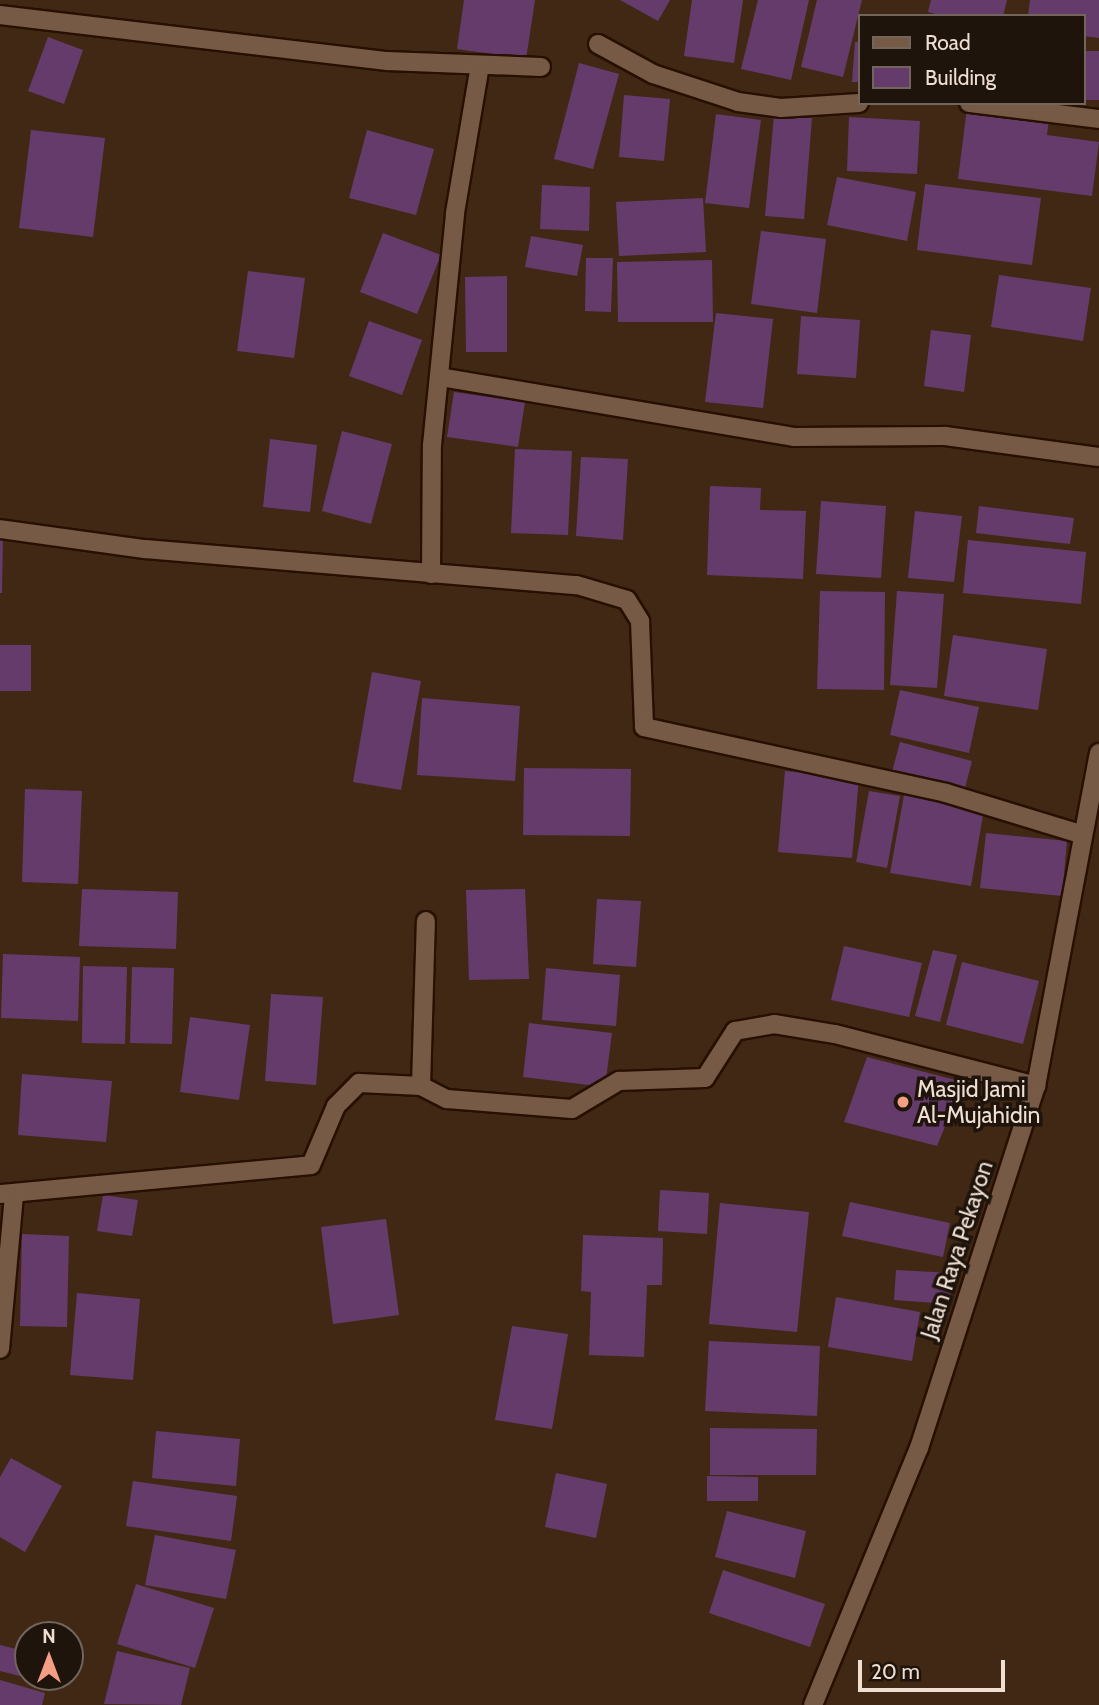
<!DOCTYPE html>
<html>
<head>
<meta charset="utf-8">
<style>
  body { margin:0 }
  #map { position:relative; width:1099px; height:1705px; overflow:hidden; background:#412815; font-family:Cabin,sans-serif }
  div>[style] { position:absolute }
  .building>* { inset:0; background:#653b6c }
  .roads { filter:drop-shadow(2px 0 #271001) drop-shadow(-2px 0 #271001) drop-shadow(0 2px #271001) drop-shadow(0 -2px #271001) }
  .minor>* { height:18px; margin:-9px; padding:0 9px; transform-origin:9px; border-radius:9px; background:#765a46 }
  .dots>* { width:19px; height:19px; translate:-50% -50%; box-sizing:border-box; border:4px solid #1f140c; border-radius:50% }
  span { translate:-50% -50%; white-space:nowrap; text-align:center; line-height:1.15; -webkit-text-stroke:7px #1f140c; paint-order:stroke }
  .poi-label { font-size:23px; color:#efdfd3 }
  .left { translate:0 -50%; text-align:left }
  .street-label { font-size:23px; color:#efdfd3 }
  .legend { position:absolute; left:858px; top:14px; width:228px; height:91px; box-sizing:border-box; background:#1f140c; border:2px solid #72655c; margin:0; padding:9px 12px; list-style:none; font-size:21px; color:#efdfd3 }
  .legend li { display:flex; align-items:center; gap:14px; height:35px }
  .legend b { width:35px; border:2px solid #72655c }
  .north { position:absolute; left:14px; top:1621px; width:70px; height:70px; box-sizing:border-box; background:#1f140c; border:2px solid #72655c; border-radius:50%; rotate:0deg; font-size:19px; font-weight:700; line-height:28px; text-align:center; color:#efdfd3 }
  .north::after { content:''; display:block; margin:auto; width:24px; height:32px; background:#f39f85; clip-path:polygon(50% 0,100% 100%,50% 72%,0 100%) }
  .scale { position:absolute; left:858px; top:1660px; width:147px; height:32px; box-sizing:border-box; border:4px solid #efdfd3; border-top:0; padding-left:9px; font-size:21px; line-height:24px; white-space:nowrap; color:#efdfd3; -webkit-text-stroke:5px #1f140c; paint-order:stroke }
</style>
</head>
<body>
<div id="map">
  <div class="building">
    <i style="clip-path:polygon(464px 0,535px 0,526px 59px,457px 49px)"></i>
    <i style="clip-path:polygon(620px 0,670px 0,658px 21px)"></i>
    <i style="clip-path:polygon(692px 0,743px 0,734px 63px,684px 56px)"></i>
    <i style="clip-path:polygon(758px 0,809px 0,791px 80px,741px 69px)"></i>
    <i style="clip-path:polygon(817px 0,862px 0,843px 77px,801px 67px)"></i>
    <i style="clip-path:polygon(931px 0,1007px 0,1003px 16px,943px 16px,928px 12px)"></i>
    <i style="clip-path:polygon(1030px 0,1099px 0,1099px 38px,1083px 36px,1083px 16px,1028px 16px)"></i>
    <i style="clip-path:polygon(48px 37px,83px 50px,64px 104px,28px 91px)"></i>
    <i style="clip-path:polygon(855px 42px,859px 42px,859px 82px,852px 82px)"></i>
    <i style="clip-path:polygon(1083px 51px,1099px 51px,1099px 100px,1083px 100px)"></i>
    <i style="clip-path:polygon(579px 63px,619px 74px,593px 169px,554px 159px)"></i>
    <i style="clip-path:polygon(624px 95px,670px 99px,664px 161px,619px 157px)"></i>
    <i style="clip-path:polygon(967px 108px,1049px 119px,1047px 135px,1099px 142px,1092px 196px,958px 179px)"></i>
    <i style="clip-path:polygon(716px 114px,761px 120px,749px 208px,705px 203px)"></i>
    <i style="clip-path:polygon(774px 115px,812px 118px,804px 219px,765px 216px)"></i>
    <i style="clip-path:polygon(849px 117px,920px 121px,917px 174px,847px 171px)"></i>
    <i style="clip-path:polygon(31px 130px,105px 138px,93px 237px,19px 228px)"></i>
    <i style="clip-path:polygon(367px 130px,434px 149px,416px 215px,349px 198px)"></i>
    <i style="clip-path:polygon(837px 177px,916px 192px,907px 241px,827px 225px)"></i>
    <i style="clip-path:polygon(925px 184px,1041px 198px,1032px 265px,917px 250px)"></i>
    <i style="clip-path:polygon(542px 185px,590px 187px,589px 231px,540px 229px)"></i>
    <i style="clip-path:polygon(703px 198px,706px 252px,619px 256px,616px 202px)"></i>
    <i style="clip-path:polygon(761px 231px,826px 239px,817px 313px,751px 304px)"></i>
    <i style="clip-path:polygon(383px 233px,441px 255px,417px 314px,360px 292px)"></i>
    <i style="clip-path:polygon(531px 236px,583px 245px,577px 276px,525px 267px)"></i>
    <i style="clip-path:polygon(586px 258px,613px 258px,611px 312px,585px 311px)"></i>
    <i style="clip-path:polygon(712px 260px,713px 322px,618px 322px,617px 262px)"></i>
    <i style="clip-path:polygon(248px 271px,305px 278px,294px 358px,237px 351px)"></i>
    <i style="clip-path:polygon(999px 275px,1091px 288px,1083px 341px,991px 327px)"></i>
    <i style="clip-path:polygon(507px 276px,507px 352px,466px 352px,465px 277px)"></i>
    <i style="clip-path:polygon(716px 313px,773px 319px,763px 408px,705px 402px)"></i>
    <i style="clip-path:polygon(801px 316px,860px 320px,856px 378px,797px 374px)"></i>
    <i style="clip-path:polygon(369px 321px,422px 340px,402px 395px,349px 376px)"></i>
    <i style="clip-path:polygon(931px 330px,971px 335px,964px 392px,924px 386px)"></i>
    <i style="clip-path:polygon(454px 392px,525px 402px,518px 447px,447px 437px)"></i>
    <i style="clip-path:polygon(342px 431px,392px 444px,371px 524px,322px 511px)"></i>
    <i style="clip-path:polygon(270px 439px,317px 445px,310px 512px,263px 507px)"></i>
    <i style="clip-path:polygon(515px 449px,572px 451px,568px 535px,511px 533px)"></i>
    <i style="clip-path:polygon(581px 457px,628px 459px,623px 540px,576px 536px)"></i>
    <i style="clip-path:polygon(710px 486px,761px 488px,760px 510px,806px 511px,803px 579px,707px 575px)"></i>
    <i style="clip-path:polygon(821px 501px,886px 506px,881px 578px,816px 574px)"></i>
    <i style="clip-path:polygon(979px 506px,1074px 518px,1070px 544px,976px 533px)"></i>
    <i style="clip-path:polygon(915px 511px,962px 516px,954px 582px,908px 578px)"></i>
    <i style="clip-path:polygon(0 535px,3px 535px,2px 593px,0 593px)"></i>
    <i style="clip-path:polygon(968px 540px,1086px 552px,1081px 604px,963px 593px)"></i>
    <i style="clip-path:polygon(820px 591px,885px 592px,884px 690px,817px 689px)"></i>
    <i style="clip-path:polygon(897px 591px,944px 594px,937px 688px,890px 685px)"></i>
    <i style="clip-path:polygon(953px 635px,1047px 649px,1038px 710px,944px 696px)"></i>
    <i style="clip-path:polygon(0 645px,31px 645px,31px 691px,0 691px)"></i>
    <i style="clip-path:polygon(372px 672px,421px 681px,401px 790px,353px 782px)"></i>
    <i style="clip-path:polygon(900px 690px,979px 707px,969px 753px,890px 735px)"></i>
    <i style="clip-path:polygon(422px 698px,520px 706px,515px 781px,417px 775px)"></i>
    <i style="clip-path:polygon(900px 742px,972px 761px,964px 792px,892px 772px)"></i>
    <i style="clip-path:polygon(524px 768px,631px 769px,630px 836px,523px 835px)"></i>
    <i style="clip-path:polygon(785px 771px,859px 777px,852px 858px,778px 852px)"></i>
    <i style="clip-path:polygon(25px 789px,82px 791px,78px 884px,22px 882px)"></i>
    <i style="clip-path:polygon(869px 791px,900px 796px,887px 868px,856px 862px)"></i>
    <i style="clip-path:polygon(904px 795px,984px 809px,971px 886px,890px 873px)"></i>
    <i style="clip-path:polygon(986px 833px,1067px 841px,1062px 896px,980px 888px)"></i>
    <i style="clip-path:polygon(82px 889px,178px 892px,176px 949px,79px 946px)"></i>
    <i style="clip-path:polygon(525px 889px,529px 979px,469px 980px,466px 890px)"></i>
    <i style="clip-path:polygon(597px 899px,641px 901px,636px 967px,593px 964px)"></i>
    <i style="clip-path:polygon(844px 946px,922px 963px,909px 1017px,831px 1000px)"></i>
    <i style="clip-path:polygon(933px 950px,957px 955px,940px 1022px,915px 1016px)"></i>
    <i style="clip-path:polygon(3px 954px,80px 957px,78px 1021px,1px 1018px)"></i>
    <i style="clip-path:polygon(962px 962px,1039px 981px,1023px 1044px,946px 1025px)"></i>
    <i style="clip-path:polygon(83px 966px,127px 967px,125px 1044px,82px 1043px)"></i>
    <i style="clip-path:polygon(132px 967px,174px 968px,172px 1044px,130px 1043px)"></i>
    <i style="clip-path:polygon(546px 968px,620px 975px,616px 1026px,542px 1020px)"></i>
    <i style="clip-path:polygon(271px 994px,323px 997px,316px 1085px,265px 1081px)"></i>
    <i style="clip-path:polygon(190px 1017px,250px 1025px,239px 1100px,180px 1092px)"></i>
    <i style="clip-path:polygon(529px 1023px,612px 1033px,605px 1087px,523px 1077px)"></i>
    <i style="clip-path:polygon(867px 1057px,963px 1082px,937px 1146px,844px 1122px)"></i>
    <i style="clip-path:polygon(22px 1074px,112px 1081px,106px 1142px,18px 1135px)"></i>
    <i style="clip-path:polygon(660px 1190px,709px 1193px,707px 1234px,658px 1231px)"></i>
    <i style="clip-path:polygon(103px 1195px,138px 1200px,132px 1236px,97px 1231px)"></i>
    <i style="clip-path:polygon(850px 1202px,950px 1223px,943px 1257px,842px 1236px)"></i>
    <i style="clip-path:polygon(720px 1203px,809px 1212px,797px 1332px,709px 1324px)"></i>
    <i style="clip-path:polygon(386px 1219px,399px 1315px,333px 1324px,321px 1227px)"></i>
    <i style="clip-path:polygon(22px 1234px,69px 1236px,67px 1327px,20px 1326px)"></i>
    <i style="clip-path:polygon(583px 1235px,663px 1238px,662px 1285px,647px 1285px,644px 1357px,589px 1355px,591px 1292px,581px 1291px)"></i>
    <i style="clip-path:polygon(896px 1270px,952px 1273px,950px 1304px,894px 1300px)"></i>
    <i style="clip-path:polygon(77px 1293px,140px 1299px,133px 1380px,70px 1375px)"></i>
    <i style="clip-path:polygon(836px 1297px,920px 1312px,912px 1361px,828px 1347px)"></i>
    <i style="clip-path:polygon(512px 1326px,568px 1334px,552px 1429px,495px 1420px)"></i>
    <i style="clip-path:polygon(709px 1341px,820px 1346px,817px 1416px,705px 1411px)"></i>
    <i style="clip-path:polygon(710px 1428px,817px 1429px,816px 1475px,710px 1475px)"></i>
    <i style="clip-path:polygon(156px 1431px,240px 1439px,236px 1486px,152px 1478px)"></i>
    <i style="clip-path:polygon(11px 1458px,62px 1486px,25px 1552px,0 1537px,0 1477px)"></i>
    <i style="clip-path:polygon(556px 1473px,607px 1484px,596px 1538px,545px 1527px)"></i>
    <i style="clip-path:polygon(707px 1476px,758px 1477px,758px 1501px,707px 1501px)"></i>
    <i style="clip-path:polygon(133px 1481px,237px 1496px,231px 1541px,126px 1526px)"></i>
    <i style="clip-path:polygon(727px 1511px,806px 1531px,795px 1578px,715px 1557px)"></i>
    <i style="clip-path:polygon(155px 1535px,236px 1550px,226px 1599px,145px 1585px)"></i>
    <i style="clip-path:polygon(723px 1570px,825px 1604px,810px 1647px,709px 1613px)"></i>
    <i style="clip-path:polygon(136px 1584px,214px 1608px,195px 1668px,117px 1644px)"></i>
    <i style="clip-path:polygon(0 1645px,28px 1652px,28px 1677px,58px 1677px,56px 1685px,0 1671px)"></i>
    <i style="clip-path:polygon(117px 1651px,190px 1668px,181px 1705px,104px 1704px)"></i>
    <i style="clip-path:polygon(0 1680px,45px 1693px,42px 1705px,0 1705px)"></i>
  </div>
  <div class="roads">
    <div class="minor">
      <i style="left:0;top:15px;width:390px;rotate:6.8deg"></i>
      <i style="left:387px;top:61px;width:154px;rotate:2.2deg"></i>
      <i style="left:598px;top:44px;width:63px;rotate:28.6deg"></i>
      <i style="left:653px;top:74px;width:89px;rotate:18.2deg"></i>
      <i style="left:738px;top:102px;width:43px;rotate:7.9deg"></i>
      <i style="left:781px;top:108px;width:78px;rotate:-3.7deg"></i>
      <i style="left:969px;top:103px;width:131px;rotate:7deg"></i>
      <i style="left:440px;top:377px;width:360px;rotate:9.6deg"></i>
      <i style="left:795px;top:437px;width:150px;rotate:-0.4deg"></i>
      <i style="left:945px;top:436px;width:155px;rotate:7.8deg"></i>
      <i style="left:0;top:529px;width:146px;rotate:7.9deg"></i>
      <i style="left:145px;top:549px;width:433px;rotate:4.8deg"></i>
      <i style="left:577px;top:585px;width:52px;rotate:16.7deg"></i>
      <i style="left:627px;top:600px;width:25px;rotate:58deg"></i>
      <i style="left:640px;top:621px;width:106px;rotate:87.8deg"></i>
      <i style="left:644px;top:727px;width:309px;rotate:12.3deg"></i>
      <i style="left:946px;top:793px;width:143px;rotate:17deg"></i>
      <i style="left:431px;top:574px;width:129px;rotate:-89.6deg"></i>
      <i style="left:432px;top:445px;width:233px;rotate:-84.3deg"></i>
      <i style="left:455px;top:213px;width:150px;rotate:-80.4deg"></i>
      <i style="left:421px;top:1086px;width:165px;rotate:-88.3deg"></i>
      <i style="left:0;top:1194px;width:312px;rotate:-5.3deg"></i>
      <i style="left:311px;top:1165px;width:64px;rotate:-67deg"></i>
      <i style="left:336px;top:1106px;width:33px;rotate:-45deg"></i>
      <i style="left:359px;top:1083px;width:62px;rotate:2.8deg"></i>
      <i style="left:421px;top:1086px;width:29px;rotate:27deg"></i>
      <i style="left:447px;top:1099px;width:125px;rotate:4.6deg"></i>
      <i style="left:572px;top:1109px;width:55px;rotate:-30.8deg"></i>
      <i style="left:619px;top:1081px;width:86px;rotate:-2deg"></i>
      <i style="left:705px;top:1078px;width:56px;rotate:-57.4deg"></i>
      <i style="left:735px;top:1031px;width:40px;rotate:-10deg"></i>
      <i style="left:774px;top:1024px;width:62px;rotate:9.3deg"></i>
      <i style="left:835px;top:1034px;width:208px;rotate:14.5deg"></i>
      <i style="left:0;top:1349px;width:154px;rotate:-84.8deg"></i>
      <i style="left:813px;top:1705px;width:278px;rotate:-67.6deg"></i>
      <i style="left:919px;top:1448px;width:380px;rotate:-72.1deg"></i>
      <i style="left:1036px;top:1086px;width:339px;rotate:-79.3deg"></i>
    </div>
  </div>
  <div class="dots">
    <i style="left:903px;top:1102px;background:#f39f85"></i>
  </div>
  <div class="poi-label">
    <span class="left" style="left:917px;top:1102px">Masjid Jami<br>Al-Mujahidin</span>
  </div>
  <div class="street-label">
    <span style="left:957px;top:1250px;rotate:-72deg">Jalan Raya Pekayon</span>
  </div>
  <ul class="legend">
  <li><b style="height:9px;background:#765a46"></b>Road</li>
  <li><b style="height:19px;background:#653b6c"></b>Building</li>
  </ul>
  <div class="north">N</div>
  <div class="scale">20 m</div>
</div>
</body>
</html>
